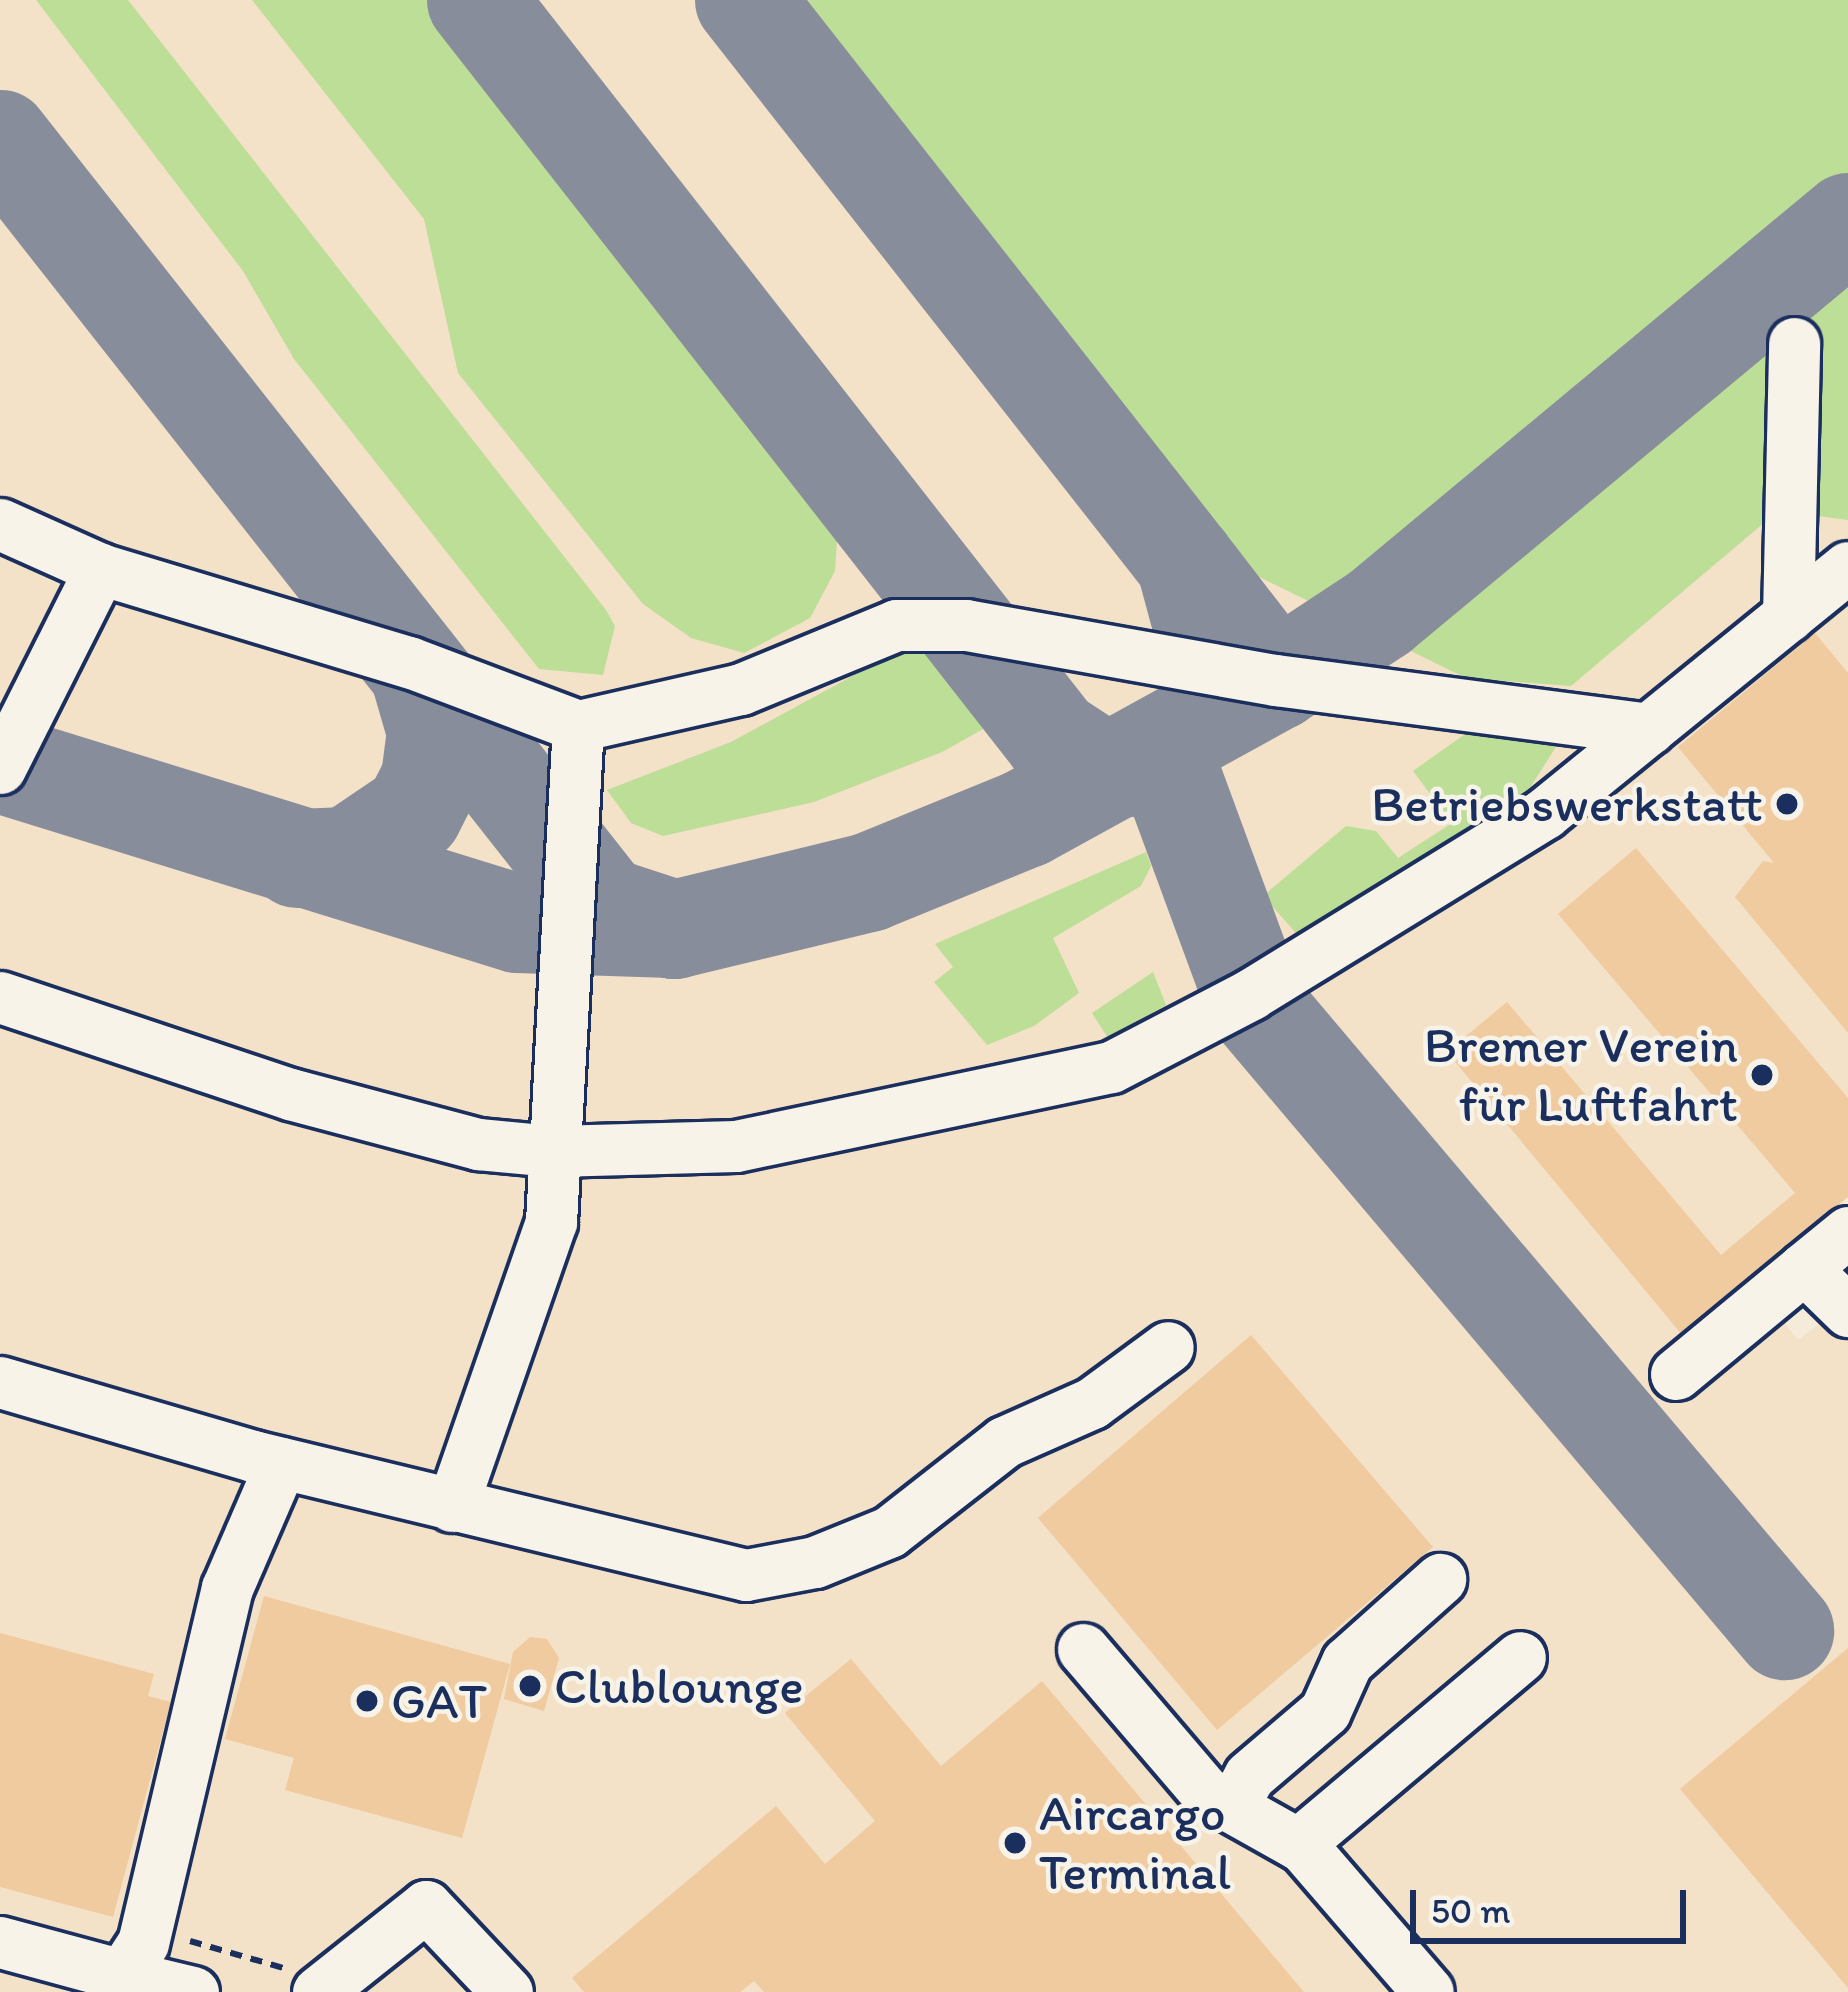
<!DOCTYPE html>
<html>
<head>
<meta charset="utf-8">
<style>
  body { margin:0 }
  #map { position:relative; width:1848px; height:1992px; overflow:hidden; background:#f5ebd9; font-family:Itim,sans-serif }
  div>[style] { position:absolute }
  .built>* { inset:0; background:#f3e1c8 }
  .green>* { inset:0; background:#bcde97 }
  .taxiway>* { height:99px; margin:-49.5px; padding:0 49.5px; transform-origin:49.5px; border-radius:49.5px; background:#888d9c }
  .building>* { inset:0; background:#efcb9f }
  .path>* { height:6px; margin-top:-3px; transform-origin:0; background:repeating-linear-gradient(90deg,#1b2f5e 0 12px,transparent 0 21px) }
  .roads { filter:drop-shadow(3px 0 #1b2f5e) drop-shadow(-3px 0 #1b2f5e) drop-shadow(0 3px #1b2f5e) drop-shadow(0 -3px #1b2f5e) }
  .minor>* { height:51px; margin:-25.5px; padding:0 25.5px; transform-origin:25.5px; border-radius:25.5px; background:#f7f3e8 }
  .dots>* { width:33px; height:33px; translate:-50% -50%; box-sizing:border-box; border:6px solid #f7f3e8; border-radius:50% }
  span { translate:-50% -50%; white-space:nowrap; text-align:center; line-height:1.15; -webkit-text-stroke:9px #f7f3e8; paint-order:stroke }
  .poi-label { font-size:51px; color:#1b2f5e }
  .right { translate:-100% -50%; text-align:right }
  .left { translate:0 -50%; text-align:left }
  .scale { position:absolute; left:1410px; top:1890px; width:276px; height:54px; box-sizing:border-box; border:6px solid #1b2f5e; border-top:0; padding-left:15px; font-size:36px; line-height:42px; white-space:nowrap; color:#1b2f5e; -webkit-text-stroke:9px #f7f3e8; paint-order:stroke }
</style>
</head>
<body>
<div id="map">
  <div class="built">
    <i style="clip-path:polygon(0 0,1848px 0,1848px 1197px,1750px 1280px,1798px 1340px,1823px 1321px,1848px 1323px,1848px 1992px,0 1992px)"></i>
  </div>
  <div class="green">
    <i style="clip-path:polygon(36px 0,128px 0,606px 610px,615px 626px,603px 675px,539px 669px,294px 359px,243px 271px)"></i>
    <i style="clip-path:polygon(252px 0,426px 0,838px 525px,835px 571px,810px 618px,744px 653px,691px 638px,643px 604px,458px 373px,424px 219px)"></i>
    <i style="clip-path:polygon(802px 0,1848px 0,1848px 520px,1778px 511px,1571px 686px,1466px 678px,1257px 576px)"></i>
    <i style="clip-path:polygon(929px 643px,994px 723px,942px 752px,814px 802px,663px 836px,631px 823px,607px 790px,731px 742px,902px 649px)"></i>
    <i style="clip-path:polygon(1482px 722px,1559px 742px,1528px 791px,1296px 933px,1263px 896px,1346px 826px,1376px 831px,1398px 858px,1452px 823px,1413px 771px)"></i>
    <i style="clip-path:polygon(1146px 852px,1151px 866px,1141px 886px,1053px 938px,1079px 993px,1034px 1026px,987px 1045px,934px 982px,953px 967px,935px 944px)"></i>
    <i style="clip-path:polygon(1153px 972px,1166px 1005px,1108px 1038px,1092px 1013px)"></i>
  </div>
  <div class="taxiway">
    <i style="left:476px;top:0;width:937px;rotate:51.98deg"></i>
    <i style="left:1053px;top:738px;width:48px;rotate:33deg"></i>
    <i style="left:1093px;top:764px;width:36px;rotate:5deg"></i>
    <i style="left:744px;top:0;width:714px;rotate:51.88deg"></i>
    <i style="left:1185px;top:562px;width:149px;rotate:52.4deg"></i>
    <i style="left:1276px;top:680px;width:29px;rotate:166deg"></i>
    <i style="left:1248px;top:687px;width:38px;rotate:-152deg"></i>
    <i style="left:1214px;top:669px;width:111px;rotate:-105.2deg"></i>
    <i style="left:0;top:139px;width:976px;rotate:51.78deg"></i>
    <i style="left:604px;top:906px;width:74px;rotate:18.2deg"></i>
    <i style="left:674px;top:929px;width:200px;rotate:-13.6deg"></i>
    <i style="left:868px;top:882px;width:170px;rotate:-22.2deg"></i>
    <i style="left:1025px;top:818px;width:286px;rotate:-28.8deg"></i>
    <i style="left:1276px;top:680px;width:123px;rotate:-33.4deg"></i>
    <i style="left:1379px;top:612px;width:610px;rotate:-39.75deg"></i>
    <i style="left:1161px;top:748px;width:273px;rotate:69.8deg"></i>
    <i style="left:1255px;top:1004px;width:820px;rotate:49.8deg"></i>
    <i style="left:0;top:763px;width:541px;rotate:17.2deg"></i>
    <i style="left:517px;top:923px;width:147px;rotate:1.9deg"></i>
    <i style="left:297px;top:858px;width:51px;rotate:-2.2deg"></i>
    <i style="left:348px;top:856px;width:78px;rotate:-34.1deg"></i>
    <i style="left:413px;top:812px;width:38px;rotate:-63deg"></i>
    <i style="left:430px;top:778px;width:47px;rotate:-82.7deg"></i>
    <i style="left:436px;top:731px;width:57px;rotate:-106.2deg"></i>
  </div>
  <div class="building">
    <i style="clip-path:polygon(1815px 633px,1848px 673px,1848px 1033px,1735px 897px,1763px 861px,1774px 863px,1678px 747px)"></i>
    <i style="clip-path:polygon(1636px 848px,1848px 1098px,1848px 1197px,1683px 1336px,1447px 1052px,1507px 1002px,1721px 1255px,1795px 1193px,1558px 914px)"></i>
    <i style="clip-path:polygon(1251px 1335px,1433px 1547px,1217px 1730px,1038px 1518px)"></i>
    <i style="clip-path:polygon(264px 1596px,510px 1664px,462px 1838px,285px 1790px,294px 1758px,225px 1739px)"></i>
    <i style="clip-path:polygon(0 1633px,154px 1674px,148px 1696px,171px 1702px,113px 1917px,0 1887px)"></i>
    <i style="clip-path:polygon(530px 1637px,547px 1639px,559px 1658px,544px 1711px,504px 1699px,513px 1652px)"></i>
    <i style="clip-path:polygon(1848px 1648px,1848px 1988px,1680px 1789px)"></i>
    <i style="clip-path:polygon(851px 1659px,941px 1766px,1042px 1681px,1304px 1992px,764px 1992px,754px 1981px,740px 1992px,584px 1992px,572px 1978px,776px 1806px,825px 1864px,875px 1821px,785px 1713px)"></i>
  </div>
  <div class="path">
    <i style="left:190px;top:1941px;width:101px;rotate:16.1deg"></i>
  </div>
  <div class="roads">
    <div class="minor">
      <i style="left:0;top:524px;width:110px;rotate:24.2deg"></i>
      <i style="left:100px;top:569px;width:323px;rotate:16.8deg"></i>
      <i style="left:409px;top:662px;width:181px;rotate:20.7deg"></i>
      <i style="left:578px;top:726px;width:167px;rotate:-12.8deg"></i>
      <i style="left:741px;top:689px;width:168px;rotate:-22.4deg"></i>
      <i style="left:896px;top:625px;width:70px"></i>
      <i style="left:966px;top:625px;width:315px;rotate:10.1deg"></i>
      <i style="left:1276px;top:680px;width:376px;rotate:7.5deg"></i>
      <i style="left:1788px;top:616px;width:273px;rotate:-88.7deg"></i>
      <i style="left:0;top:768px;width:223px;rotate:-63.3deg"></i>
      <i style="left:0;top:997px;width:306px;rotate:18.5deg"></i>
      <i style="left:290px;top:1094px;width:195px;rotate:14.9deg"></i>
      <i style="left:478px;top:1144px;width:76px;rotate:5.3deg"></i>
      <i style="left:554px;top:1151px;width:182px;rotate:-1.6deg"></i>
      <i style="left:736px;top:1146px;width:383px;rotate:-11.9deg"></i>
      <i style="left:1111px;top:1067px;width:158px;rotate:-27.5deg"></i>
      <i style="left:1251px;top:994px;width:345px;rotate:-31.6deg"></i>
      <i style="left:1545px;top:813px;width:390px;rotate:-39.1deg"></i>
      <i style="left:1848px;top:1232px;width:57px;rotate:140.7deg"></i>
      <i style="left:1804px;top:1268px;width:62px;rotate:44.3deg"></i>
      <i style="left:1676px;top:1374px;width:166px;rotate:-39.6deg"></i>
      <i style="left:0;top:1382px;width:264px;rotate:16.3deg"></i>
      <i style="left:253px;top:1456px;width:507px;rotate:13.57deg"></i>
      <i style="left:746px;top:1575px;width:70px;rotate:-10.7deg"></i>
      <i style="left:815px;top:1562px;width:80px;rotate:-22.1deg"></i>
      <i style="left:889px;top:1532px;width:146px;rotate:-38deg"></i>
      <i style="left:1004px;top:1442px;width:96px;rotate:-23.9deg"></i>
      <i style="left:1092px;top:1403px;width:94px;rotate:-36.4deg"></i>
      <i style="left:452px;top:1506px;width:301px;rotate:-70.8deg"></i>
      <i style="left:551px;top:1222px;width:497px;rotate:-86.9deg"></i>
      <i style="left:1083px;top:1649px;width:188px;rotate:49.5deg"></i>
      <i style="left:1205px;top:1792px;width:112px;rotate:29.3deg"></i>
      <i style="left:1303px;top:1847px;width:191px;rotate:49.2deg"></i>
      <i style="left:1232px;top:1807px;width:35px;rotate:-61deg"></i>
      <i style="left:1249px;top:1776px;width:100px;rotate:-40.5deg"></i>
      <i style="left:1325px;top:1711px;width:54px;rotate:-65.8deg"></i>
      <i style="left:1347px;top:1662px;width:125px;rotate:-41.7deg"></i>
      <i style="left:1298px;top:1844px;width:290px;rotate:-40.1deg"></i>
      <i style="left:0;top:1942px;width:126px;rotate:15.1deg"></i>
      <i style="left:122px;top:1975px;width:38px;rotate:-57deg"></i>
      <i style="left:143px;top:1943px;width:365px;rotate:-76.7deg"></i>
      <i style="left:227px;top:1588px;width:136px;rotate:-66.6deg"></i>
      <i style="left:118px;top:1992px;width:17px;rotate:-77deg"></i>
      <i style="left:122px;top:1975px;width:73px;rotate:13.5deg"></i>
      <i style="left:318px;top:1992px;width:138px;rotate:-38.5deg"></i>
      <i style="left:426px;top:1906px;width:118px;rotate:46.7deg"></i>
    </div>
  </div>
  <div class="dots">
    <i style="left:1787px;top:804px;background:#1b2f5e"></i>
    <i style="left:1762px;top:1075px;background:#1b2f5e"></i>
    <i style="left:530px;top:1686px;background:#1b2f5e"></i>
    <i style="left:367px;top:1701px;background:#1b2f5e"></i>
    <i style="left:1015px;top:1843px;background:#1b2f5e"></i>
  </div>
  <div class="poi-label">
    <span class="right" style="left:1763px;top:804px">Betriebswerkstatt</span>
    <span class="right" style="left:1738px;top:1075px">Bremer Verein<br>für Luftfahrt</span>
    <span class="left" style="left:554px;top:1686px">Clublounge</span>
    <span class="left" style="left:391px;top:1701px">GAT</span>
    <span class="left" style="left:1039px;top:1843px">Aircargo<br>Terminal</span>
  </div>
  <div class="scale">50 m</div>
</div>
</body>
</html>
